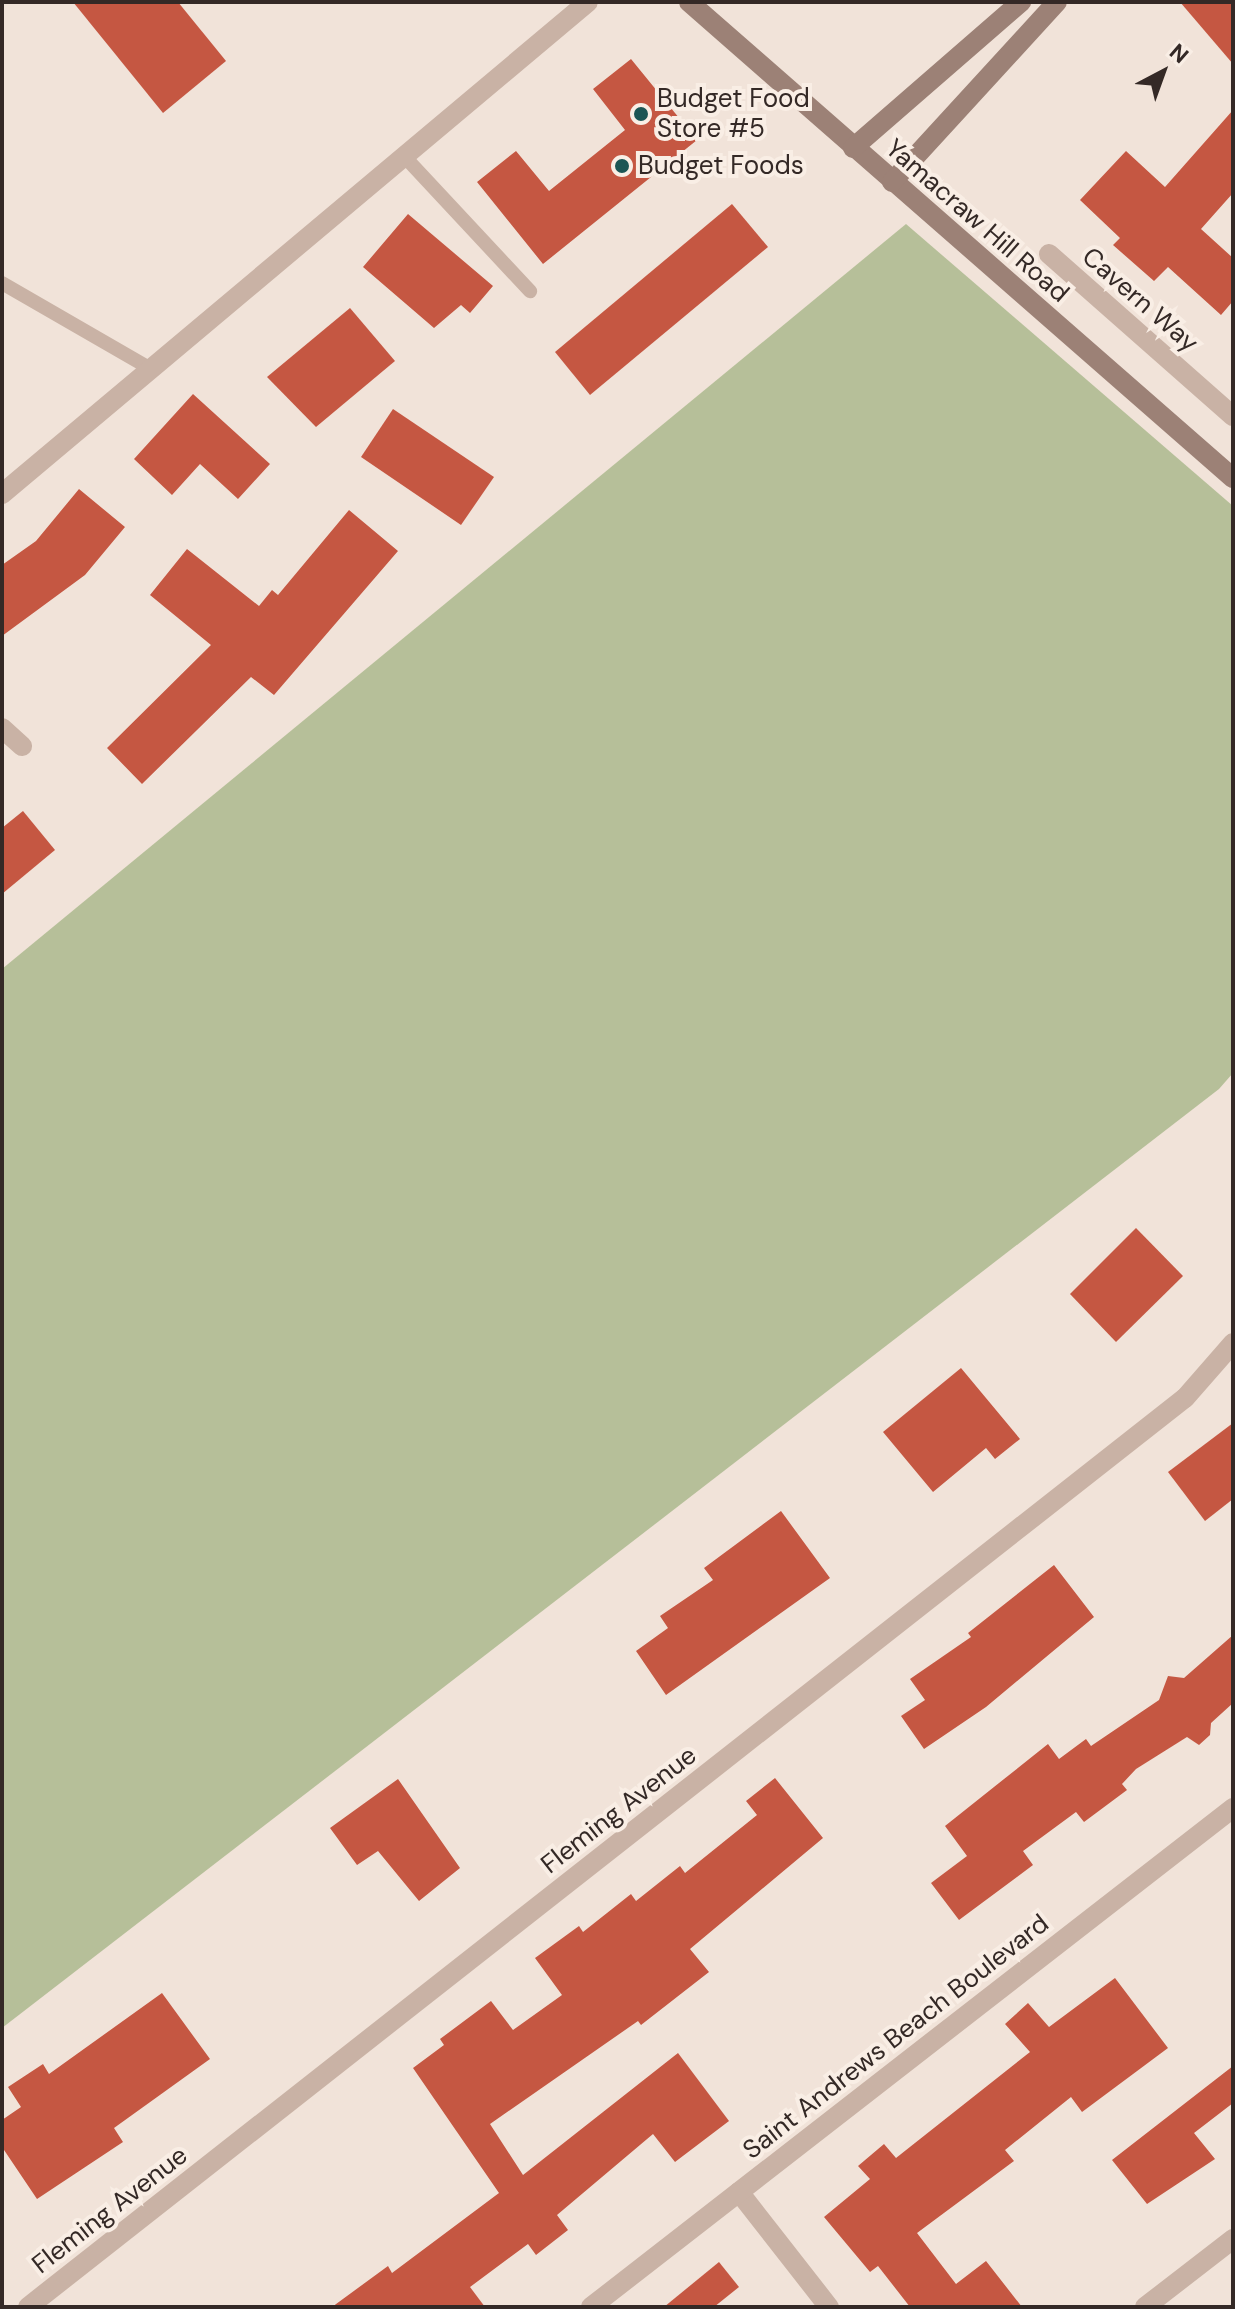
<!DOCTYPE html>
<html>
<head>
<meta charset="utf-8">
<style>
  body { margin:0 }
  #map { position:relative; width:1235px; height:2309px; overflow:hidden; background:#f1e3d9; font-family:"DM Sans",sans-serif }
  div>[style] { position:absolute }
  .green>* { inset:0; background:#b6bf99 }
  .building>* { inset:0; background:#c55742 }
  .lane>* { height:14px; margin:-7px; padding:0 7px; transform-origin:7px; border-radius:7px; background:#c9b2a5 }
  .street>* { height:20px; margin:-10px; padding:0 10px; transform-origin:10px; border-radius:10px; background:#c9b2a5 }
  .secondary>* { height:20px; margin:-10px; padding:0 10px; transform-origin:10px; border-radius:10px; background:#9c8176 }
  .dots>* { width:22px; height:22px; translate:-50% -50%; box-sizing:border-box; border:4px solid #f9eee5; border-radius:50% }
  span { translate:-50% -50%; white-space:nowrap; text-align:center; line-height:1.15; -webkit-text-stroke:8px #f9eee5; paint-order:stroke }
  .poi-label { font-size:26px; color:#342926 }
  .left { translate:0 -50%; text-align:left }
  .street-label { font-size:26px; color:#342926 }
  .frame { position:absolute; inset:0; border:4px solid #342926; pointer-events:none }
  .north { position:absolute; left:1123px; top:32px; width:80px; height:80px; -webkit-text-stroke:6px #f9eee5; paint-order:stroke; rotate:41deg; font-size:22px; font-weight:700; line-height:32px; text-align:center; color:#342926 }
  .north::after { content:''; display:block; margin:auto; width:28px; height:36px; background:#342926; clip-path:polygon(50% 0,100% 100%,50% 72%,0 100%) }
</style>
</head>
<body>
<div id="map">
  <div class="green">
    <i style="clip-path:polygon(906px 224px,1233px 506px,1233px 1073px,1219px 1089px,2px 2028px,2px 969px)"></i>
  </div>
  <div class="building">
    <i style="clip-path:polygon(73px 2px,178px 2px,226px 61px,163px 113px)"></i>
    <i style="clip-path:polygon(1180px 2px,1233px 2px,1233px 64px)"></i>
    <i style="clip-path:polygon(631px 59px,697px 140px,543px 264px,477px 182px,516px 151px,549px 191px,625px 130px,593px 89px)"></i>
    <i style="clip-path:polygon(1233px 110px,1233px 193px,1201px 229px,1233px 258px,1233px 301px,1221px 315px,1168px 267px,1154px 281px,1113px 245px,1120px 238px,1080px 200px,1126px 151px,1165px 187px)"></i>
    <i style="clip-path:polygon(732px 204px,768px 247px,590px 395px,555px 352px)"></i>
    <i style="clip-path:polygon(408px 214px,493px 286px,470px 313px,461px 305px,434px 328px,363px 267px)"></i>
    <i style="clip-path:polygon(350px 308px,395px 361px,316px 427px,267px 377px)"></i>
    <i style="clip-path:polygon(193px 394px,270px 464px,238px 499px,200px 464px,172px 495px,134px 459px)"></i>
    <i style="clip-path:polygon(393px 409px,494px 477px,461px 525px,361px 457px)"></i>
    <i style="clip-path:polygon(79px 489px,125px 527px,85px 575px,2px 636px,2px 565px,36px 541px)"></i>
    <i style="clip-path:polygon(349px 510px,398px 551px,274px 695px,251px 677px,142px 784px,107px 748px,211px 645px,150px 595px,187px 549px,259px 606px,272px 590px,278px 595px)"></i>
    <i style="clip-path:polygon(23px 811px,55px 850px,2px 894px,2px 828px)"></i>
    <i style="clip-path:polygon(1136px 1228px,1183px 1276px,1116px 1342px,1070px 1294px)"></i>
    <i style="clip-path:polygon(961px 1368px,1020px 1439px,995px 1459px,986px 1448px,933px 1492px,883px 1432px)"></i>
    <i style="clip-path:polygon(1233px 1423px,1233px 1499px,1205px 1521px,1168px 1472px)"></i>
    <i style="clip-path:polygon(781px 1511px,830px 1578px,666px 1695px,636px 1651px,668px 1628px,660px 1616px,713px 1580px,704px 1568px)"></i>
    <i style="clip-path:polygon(1054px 1565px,1094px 1617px,986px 1707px,924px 1749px,901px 1716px,925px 1700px,910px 1679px,971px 1637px,968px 1633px)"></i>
    <i style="clip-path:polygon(1233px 1635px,1233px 1703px,1211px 1723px,1210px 1735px,1199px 1745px,1187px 1737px,1136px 1769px,1122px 1784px,1127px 1790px,1084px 1822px,1076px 1812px,1023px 1851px,1033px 1865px,959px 1920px,931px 1883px,967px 1856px,945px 1826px,1048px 1744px,1059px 1759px,1086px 1739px,1091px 1746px,1159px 1700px,1168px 1676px,1184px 1678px)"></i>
    <i style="clip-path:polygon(775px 1778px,823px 1838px,690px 1949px,709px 1972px,641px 2025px,638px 2021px,490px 2124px,523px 2175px,678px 2053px,729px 2121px,675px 2162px,653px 2134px,557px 2215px,568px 2230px,536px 2255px,528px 2244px,470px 2287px,485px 2307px,332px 2307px,388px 2266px,392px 2273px,499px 2193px,413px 2068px,444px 2045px,440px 2039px,491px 2001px,513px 2030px,562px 1995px,535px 1958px,579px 1926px,583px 1932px,631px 1894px,636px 1901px,680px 1866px,685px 1873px,757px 1815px,746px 1801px)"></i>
    <i style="clip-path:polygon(398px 1779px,460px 1868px,419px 1901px,378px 1851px,357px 1865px,330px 1828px)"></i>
    <i style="clip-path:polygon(1115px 1978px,1168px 2048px,1082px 2112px,1071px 2097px,1005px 2150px,1014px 2161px,917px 2233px,956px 2284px,986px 2261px,1022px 2307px,910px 2307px,878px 2266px,870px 2272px,824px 2217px,870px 2179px,858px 2166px,884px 2144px,896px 2158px,1030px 2052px,1005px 2024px,1028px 2003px,1049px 2027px)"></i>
    <i style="clip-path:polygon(162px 1993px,210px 2059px,114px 2128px,123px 2142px,37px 2199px,2px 2147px,2px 2120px,21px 2107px,8px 2087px,43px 2064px,49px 2074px)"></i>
    <i style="clip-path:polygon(1233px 2066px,1233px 2103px,1194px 2133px,1215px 2159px,1147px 2204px,1112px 2160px)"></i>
    <i style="clip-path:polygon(719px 2262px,739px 2287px,714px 2307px,664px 2307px)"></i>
  </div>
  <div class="lane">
    <i style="left:404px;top:156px;width:185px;rotate:47deg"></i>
    <i style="left:2px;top:283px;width:172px;rotate:30deg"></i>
  </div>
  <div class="street">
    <i style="left:1049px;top:254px;width:245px;rotate:41.4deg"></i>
    <i style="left:2px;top:494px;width:765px;rotate:-40.02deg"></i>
    <i style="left:2px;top:728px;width:27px;rotate:42deg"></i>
    <i style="left:739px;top:2192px;width:146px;rotate:52deg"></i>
    <i style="left:28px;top:2307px;width:1471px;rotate:-38.16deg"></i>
    <i style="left:1185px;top:1398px;width:73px;rotate:-48.9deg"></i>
    <i style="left:591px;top:2307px;width:813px;rotate:-37.86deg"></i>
    <i style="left:1145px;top:2307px;width:111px;rotate:-37.7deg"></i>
  </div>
  <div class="secondary">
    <i style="left:689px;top:2px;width:723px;rotate:41.19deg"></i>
    <i style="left:853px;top:148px;width:223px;rotate:-41deg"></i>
    <i style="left:892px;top:182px;width:244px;rotate:-47.5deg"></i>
  </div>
  <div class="dots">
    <i style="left:641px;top:114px;background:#1c5554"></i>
    <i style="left:622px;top:166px;background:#1c5554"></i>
  </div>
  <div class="poi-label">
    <span class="left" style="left:657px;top:114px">Budget Food<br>Store #5</span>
    <span class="left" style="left:638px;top:166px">Budget Foods</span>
  </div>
  <div class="street-label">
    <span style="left:977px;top:221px;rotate:41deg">Yamacraw Hill Road</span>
    <span style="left:1140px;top:300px;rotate:41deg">Cavern Way</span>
    <span style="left:619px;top:1810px;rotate:-38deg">Fleming Avenue</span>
    <span style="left:896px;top:2037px;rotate:-38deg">Saint Andrews Beach Boulevard</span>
    <span style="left:110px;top:2210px;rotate:-38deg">Fleming Avenue</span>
  </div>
  <div class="frame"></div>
  <div class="north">N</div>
</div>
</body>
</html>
